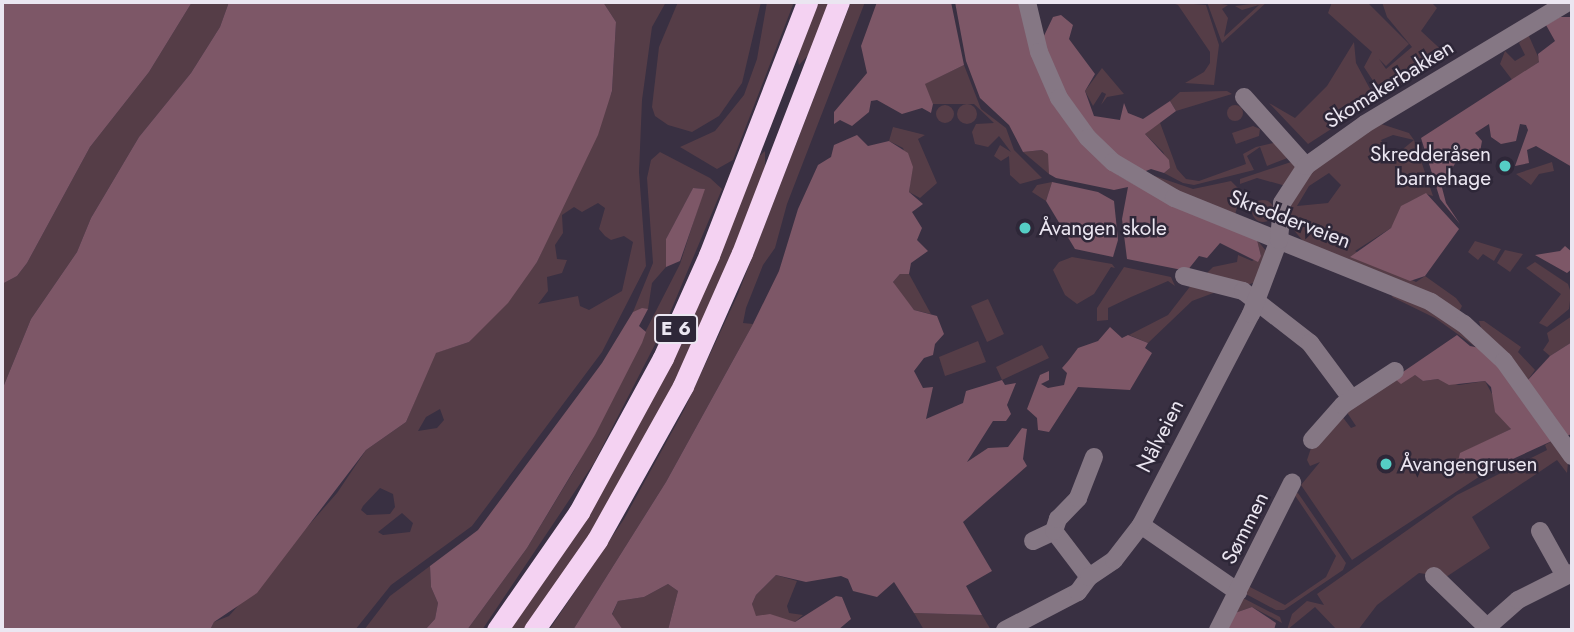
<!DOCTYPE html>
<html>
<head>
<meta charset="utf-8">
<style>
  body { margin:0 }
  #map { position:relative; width:1574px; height:632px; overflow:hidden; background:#393042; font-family:Jost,sans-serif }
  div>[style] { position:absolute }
  .green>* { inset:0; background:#553d47 }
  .round { border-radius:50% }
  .forest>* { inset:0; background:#7d5767 }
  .minor>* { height:18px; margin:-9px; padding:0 9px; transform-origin:9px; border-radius:9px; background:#857784 }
  .highway>* { height:21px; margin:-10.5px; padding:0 10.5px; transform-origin:10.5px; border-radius:10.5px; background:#f4d2f2 }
  .dots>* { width:19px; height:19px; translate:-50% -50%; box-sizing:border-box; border:4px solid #2e2738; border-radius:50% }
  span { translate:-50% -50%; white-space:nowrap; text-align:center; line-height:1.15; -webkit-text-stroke:5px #2e2738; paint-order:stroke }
  .shield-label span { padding:2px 5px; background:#2e2738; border:2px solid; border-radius:5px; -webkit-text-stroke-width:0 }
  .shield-label { font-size:19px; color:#ebe6f1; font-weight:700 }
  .street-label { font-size:21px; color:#ebe6f1 }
  .poi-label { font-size:21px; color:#ebe6f1 }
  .right { translate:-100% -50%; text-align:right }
  .left { translate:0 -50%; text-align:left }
  .frame { position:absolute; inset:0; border:4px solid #ebe6f1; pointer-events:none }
</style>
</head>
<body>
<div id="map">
  <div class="green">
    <i style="clip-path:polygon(192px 2px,229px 2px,220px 27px,191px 73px,139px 137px,91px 218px,77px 252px,31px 319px,2px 390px,2px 284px,17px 276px,27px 263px,90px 147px,149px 72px)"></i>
    <i style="clip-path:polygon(evenodd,603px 2px,666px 2px,652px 27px,642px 100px,639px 172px,646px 266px,602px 352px,472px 526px,391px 585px,355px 630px,210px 630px,214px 622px,229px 616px,337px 493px,366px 450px,406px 422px,435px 353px,469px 342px,537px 262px,612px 92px,616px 22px,603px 2px,598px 203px,605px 208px,599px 229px,605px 236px,611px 240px,624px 236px,633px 242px,622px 291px,589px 310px,580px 306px,578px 296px,538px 304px,548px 291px,547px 277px,562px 273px,567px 260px,557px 259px,555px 245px,563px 233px,562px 215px,574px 207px,582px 212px,598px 203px,603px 2px,440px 409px,444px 420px,437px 428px,418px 431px,426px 417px,440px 409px,603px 2px,380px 488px,393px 494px,395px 507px,390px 514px,367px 515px,361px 510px,363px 506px,380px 488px,603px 2px,402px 513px,413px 523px,410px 532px,383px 535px,378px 532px,402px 513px)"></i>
    <i style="clip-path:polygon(678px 2px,761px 2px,742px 83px,719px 116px,692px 132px,668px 125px,655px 116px,652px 107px,659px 47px)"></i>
    <i style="clip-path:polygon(767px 2px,794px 2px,733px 160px,717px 169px,680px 147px,715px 131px,744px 95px,757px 59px)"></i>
    <i style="clip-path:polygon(815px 2px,831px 2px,812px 51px,799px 65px,797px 54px)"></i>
    <i style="clip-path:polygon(851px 2px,865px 2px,787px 204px,775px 248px,763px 265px,746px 308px,743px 323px,753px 324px,666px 482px,573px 630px,549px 630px,624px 519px,684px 410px,738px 294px)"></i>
    <i style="clip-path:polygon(1169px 2px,1206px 5px,1219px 45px,1214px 85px,1185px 83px,1204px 72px,1210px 63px,1210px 52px,1178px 5px)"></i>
    <i style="clip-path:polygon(1207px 2px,1228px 5px,1222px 9px,1228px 18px,1224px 37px,1259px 5px,1242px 10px,1235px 6px,1267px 2px,1222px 43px)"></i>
    <i style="clip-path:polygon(1332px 2px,1367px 2px,1409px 44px,1386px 66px,1379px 59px,1386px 69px,1412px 47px,1387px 17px,1382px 2px,1431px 2px,1437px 8px,1421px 31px,1449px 57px,1383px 96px,1364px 67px,1372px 52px,1328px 13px)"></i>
    <i style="clip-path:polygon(1528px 34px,1540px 61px,1513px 81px,1500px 64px,1505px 51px,1515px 61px,1525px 55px,1519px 43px)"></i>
    <i style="clip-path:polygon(1354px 42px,1356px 63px,1376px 100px,1308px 144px,1269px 103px,1295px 118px,1327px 86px)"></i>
    <i style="clip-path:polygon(964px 65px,981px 109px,1006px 128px,1014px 150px,1042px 178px,1020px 184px,1010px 175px,1009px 156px,1001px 161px,994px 156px,1000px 145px,1011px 152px,999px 136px,988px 147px,975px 144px,972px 132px,976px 124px,994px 123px,974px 104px,933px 104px,924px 84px)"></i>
    <i style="clip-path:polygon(1102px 68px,1124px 94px,1107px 97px,1101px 105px,1106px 94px,1102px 92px,1093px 106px,1085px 91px)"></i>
    <i style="clip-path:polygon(1227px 91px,1232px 94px,1176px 111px,1170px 101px,1180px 92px)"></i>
    <i class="round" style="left:957px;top:104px;width:20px;height:20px"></i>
    <i class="round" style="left:936px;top:105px;width:18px;height:18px"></i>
    <i class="round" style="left:1227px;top:105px;width:16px;height:16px"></i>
    <i style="clip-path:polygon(1159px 120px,1177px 169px,1186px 179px,1199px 181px,1246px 164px,1243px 154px,1256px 147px,1278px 142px,1290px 157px,1267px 166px,1260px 147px,1247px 156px,1254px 170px,1194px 185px,1183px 183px,1164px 173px,1170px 168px,1163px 152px,1145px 134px)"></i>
    <i style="clip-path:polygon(evenodd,1378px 123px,1409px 133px,1414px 140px,1433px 196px,1426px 194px,1407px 203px,1391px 228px,1355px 251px,1416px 282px,1425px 276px,1456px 298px,1462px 306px,1459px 312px,1303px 241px,1292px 228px,1290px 207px,1311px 171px,1378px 123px,1393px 135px,1414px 140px,1392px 158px,1381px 140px,1393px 135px,1378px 123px,1329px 173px,1341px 185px,1328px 203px,1297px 206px,1309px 186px,1329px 173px)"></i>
    <i style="clip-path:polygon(1253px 126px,1260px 129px,1259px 136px,1236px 144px,1232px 133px)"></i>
    <i style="clip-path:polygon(893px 127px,925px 135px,918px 139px,937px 183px,920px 198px,909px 192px,911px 175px,903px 148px,889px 141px)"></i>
    <i style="clip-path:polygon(1042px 150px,1049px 154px,1049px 174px,1023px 152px)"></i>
    <i style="clip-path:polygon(765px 151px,765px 169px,753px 204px,679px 377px,593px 530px,525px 630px,508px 630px,644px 416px,756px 159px)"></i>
    <i style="clip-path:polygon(660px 152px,710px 178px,722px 189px,664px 327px,594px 463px,482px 630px,467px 630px,527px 548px,575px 469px,680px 264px,704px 189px,693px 188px,666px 239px,666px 267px,652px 283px,648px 309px,633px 312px,653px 263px,647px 178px,651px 160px)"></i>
    <i style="clip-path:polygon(1291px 162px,1296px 167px,1286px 186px,1257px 178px,1240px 184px,1240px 179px)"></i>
    <i style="clip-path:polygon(1552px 162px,1554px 171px,1539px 174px,1531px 185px,1516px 174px)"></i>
    <i style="clip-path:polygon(1149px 174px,1193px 189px,1231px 181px,1238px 188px,1231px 197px,1239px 200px,1235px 215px,1162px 187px)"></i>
    <i style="clip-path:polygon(1052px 182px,1046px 201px,1032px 192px,1037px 185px)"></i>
    <i class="round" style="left:1252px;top:200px;width:22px;height:22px"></i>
    <i style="clip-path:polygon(1257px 240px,1267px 252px,1256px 282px,1247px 285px,1205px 275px,1213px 267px,1237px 262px,1238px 255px,1252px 261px,1261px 256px)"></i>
    <i style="clip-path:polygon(1475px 241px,1501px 249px,1494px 261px,1483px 254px,1478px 260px,1468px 252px)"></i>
    <i style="clip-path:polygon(1505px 250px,1523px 254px,1510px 272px,1497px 263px)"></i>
    <i style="clip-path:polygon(1072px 257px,1112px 264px,1115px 268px,1111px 267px,1094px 294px,1077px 304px,1065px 295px,1053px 270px,1059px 262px)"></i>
    <i style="clip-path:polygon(1535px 262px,1568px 284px,1571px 293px,1569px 309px,1547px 327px,1539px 323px,1561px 294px,1526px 268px)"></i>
    <i style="clip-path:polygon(1124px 267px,1171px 277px,1175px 286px,1168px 281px,1131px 297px,1108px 308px,1108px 320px,1097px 321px,1097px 308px)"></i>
    <i style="clip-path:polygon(900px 274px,909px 274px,931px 314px,914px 310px,897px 290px,893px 282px)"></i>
    <i style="clip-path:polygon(1192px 284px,1216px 292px,1192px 301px,1148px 343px,1129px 335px,1168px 315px)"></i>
    <i style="clip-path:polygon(1395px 292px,1447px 318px,1480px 350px,1435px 318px,1392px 297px)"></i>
    <i style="clip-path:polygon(988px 299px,1004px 334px,987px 342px,971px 306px)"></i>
    <i style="clip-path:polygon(1572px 316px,1572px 342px,1550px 356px,1543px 350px,1549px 341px,1547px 333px)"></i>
    <i style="clip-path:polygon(1484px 321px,1521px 347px,1518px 352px,1535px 370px,1527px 381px,1481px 328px,1479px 321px)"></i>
    <i style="clip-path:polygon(978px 341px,986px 362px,945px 376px,939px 357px)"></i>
    <i style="clip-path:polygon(1042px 345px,1049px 358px,1002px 380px,996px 367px)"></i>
    <i style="clip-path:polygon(1415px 375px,1423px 381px,1438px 379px,1459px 385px,1485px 381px,1511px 429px,1464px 452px,1459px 461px,1491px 469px,1352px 560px,1301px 485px,1320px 462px,1310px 466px,1307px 460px,1311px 448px,1341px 415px,1351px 428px,1356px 426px,1346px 411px,1384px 383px)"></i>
    <i style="clip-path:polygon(1554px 440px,1568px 463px,1567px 473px,1557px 460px,1472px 517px,1490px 548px,1446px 577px,1419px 573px,1377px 605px,1358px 630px,1337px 630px,1315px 607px,1287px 630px,1292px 614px,1307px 601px,1324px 605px,1317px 594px,1457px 495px,1547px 450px,1545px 445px)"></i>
    <i style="clip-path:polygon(1298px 493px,1346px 563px,1343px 570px,1284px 610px,1276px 610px,1244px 593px,1248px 586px,1285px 605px,1326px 577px,1336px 556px,1294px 494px)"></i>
    <i style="clip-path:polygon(430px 566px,431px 587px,438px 603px,435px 619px,425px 630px,364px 630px,390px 596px)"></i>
    <i style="clip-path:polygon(776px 575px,797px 581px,787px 606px,789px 613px,803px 615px,795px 622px,755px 616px,752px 604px,756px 595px)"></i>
    <i style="clip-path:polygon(668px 584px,678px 591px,668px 630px,623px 630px,612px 615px,618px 601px,644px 597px)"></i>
    <i style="clip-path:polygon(1241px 597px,1280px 617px,1282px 623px,1252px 607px,1232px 614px)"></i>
    <i style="clip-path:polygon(914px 613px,982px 615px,991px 630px,924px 630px)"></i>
  </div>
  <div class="forest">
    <i style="clip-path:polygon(2px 2px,192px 2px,149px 72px,90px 147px,27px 263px,17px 276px,2px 284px)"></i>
    <i style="clip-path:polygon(229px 2px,603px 2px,616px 22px,612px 91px,598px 135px,537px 262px,508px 303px,469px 342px,436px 353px,406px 422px,366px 450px,257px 593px,214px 622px,210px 630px,2px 630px,2px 390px,31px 319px,77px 252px,91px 218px,139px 137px,191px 73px,220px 27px)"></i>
    <i style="clip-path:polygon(877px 2px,951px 2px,964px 65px,925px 84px,933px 104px,931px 113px,922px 108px,902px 114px,877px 100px,871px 101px,869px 112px,852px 126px,840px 120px,834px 124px,834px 112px,867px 73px,861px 46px)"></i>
    <i style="clip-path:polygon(955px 2px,1022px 2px,1032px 46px,1118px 175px,1169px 204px,1257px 240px,1261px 256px,1258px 262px,1220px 243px,1207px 258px,1199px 256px,1187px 271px,1127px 259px,1122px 219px,1128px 187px,1114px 190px,1056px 178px,1049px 174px,1048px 154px,1042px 150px,1023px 152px,1009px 125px,980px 98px,966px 61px)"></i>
    <i style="clip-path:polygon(1061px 15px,1073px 25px,1069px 39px,1095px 74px,1085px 91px,1094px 116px,1120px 120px,1124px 103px,1128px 113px,1143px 119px,1170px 101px,1176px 111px,1145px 134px,1169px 160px,1170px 168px,1164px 173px,1151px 169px,1138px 174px,1117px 160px,1067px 101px,1041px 42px,1053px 17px)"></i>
    <i style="clip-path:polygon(1560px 17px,1572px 17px,1572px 167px,1536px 146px,1527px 150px,1529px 163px,1515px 166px,1528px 130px,1526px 125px,1520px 124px,1516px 141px,1501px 144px,1491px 137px,1489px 124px,1475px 133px,1482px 141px,1480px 152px,1462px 162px,1458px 159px,1449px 173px,1439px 176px,1446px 203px,1460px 224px,1440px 199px,1421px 138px,1539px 62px,1538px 54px,1555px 41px,1546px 25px)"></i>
    <i style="clip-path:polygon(857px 135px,868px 146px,889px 141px,908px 153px,913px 167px,909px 192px,923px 204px,912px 212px,922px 228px,917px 240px,928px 251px,911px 263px,909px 274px,900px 274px,893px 282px,914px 310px,937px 316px,944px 334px,935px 344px,933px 355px,924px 358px,914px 371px,923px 388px,933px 387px,926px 419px,963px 403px,966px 391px,1002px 380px,1005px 385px,1016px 383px,1007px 405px,1011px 414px,1006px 421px,993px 421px,967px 462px,988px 448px,1008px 447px,1022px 428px,1027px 429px,1023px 459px,1027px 466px,963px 522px,992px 571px,966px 586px,982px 615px,914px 613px,894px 582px,877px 597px,853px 591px,848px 579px,841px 576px,806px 582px,776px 575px,756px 595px,752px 604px,756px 616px,770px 614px,795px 622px,836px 596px,842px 597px,851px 619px,838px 630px,668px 630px,678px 591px,668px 584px,644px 597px,618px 601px,612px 614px,623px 630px,573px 630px,666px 482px,753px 324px,779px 271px,798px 209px,818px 165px,831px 157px,834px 145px)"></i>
    <i style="clip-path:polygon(1052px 182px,1098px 192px,1114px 201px,1118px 240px,1113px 257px,1075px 249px,1046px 201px)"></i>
    <i style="clip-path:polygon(693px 188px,705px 189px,680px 261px,666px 267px,666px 239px)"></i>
    <i style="clip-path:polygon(1426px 193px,1459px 229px,1425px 276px,1410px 281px,1350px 257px,1391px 228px,1401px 206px)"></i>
    <i style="clip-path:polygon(1565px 246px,1572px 252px,1572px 269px,1567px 273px,1535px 255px,1560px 251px)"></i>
    <i style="clip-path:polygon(642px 308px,648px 309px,639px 326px,646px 332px,642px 343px,595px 435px,527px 548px,467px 630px,425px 630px,435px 619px,438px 603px,431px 587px,430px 566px,478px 530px,602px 363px,633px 312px)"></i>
    <i style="clip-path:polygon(1110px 327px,1122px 338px,1128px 335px,1148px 343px,1145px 348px,1152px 353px,1130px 390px,1078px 387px,1049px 432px,1038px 430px,1037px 418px,1027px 409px,1040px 375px,1049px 371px,1049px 380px,1041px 384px,1048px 388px,1064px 385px,1067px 373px,1062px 368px,1069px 360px,1078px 348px,1098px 341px)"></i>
    <i style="clip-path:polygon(1457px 335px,1470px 346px,1485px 349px,1554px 440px,1491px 469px,1458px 461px,1460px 453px,1511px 429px,1495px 412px,1491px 387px,1485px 381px,1449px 385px,1438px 379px,1423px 381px,1415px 375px,1401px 384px,1394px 378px)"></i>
    <i style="clip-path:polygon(1572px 342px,1572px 434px,1566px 436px,1527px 381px,1550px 356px)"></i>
    <i style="clip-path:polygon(1252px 607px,1276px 623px,1274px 630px,1223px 630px,1232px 614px)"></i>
  </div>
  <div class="minor">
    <i style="left:1027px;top:2px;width:51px;rotate:76.5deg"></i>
    <i style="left:1039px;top:52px;width:50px;rotate:66.5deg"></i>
    <i style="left:1059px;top:98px;width:49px;rotate:54.1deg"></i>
    <i style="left:1088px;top:138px;width:35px;rotate:44deg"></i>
    <i style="left:1113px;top:162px;width:71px;rotate:30.5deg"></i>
    <i style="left:1174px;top:198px;width:277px;rotate:22deg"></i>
    <i style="left:1431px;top:302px;width:40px;rotate:34deg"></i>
    <i style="left:1464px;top:324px;width:54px;rotate:42.8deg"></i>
    <i style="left:1504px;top:361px;width:117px;rotate:54.4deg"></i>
    <i style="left:1244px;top:97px;width:93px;rotate:48.1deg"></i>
    <i style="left:1184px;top:276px;width:61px;rotate:14.3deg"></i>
    <i style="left:1243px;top:291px;width:85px;rotate:37.8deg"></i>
    <i style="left:1310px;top:343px;width:69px;rotate:53.3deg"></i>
    <i style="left:1312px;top:440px;width:47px;rotate:-48.5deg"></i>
    <i style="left:1343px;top:405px;width:62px;rotate:-33.2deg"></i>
    <i style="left:1141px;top:525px;width:118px;rotate:34.6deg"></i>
    <i style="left:1540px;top:531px;width:51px;rotate:60.9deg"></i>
    <i style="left:1033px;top:541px;width:23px;rotate:-25deg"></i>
    <i style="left:1434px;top:576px;width:78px;rotate:44deg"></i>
    <i style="left:1089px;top:577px;width:58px;rotate:-127.3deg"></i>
    <i style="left:1054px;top:531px;width:13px;rotate:-72deg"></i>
    <i style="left:1058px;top:519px;width:29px;rotate:-46deg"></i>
    <i style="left:1078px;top:498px;width:44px;rotate:-68.7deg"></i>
    <i style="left:1005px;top:630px;width:82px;rotate:-27.5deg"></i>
    <i style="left:1078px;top:592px;width:19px;rotate:-54deg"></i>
    <i style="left:1089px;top:577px;width:30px;rotate:-34deg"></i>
    <i style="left:1114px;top:560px;width:44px;rotate:-52.4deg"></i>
    <i style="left:1141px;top:525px;width:238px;rotate:-62.5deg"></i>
    <i style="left:1251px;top:314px;width:79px;rotate:-69.3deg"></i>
    <i style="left:1279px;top:240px;width:37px;rotate:-85deg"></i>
    <i style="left:1282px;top:203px;width:44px;rotate:-57deg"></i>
    <i style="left:1306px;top:166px;width:72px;rotate:-35.4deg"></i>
    <i style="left:1365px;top:124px;width:237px;rotate:-31deg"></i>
    <i style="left:1218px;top:630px;width:165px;rotate:-63.3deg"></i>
    <i style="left:1484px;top:630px;width:45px;rotate:-41.4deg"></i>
    <i style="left:1518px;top:600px;width:60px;rotate:-26.6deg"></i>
  </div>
  <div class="highway">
    <i style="left:497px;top:630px;width:144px;rotate:-55.2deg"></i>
    <i style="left:579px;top:512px;width:175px;rotate:-61.4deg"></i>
    <i style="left:663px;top:358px;width:113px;rotate:-65.9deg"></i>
    <i style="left:709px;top:255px;width:271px;rotate:-68.8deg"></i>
    <i style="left:534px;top:630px;width:110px;rotate:-55deg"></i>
    <i style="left:597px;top:540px;width:176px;rotate:-60.8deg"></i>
    <i style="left:683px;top:386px;width:145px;rotate:-66.1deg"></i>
    <i style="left:742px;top:253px;width:269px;rotate:-68.9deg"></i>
  </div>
  <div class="dots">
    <i style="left:1505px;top:166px;background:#55cec5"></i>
    <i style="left:1025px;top:228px;background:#55cec5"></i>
    <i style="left:1386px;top:464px;background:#55cec5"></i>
  </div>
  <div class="shield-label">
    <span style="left:676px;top:329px">E 6</span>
  </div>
  <div class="street-label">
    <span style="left:1389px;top:84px;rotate:-32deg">Skomakerbakken</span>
    <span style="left:1290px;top:219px;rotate:21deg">Skredderveien</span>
    <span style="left:1160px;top:436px;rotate:-63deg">Nålveien</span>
    <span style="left:1245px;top:528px;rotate:-63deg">Sømmen</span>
  </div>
  <div class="poi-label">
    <span class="right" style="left:1491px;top:166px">Skredderåsen<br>barnehage</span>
    <span class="left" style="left:1039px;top:228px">Åvangen skole</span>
    <span class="left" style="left:1400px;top:464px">Åvangengrusen</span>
  </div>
  <div class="frame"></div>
</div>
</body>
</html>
